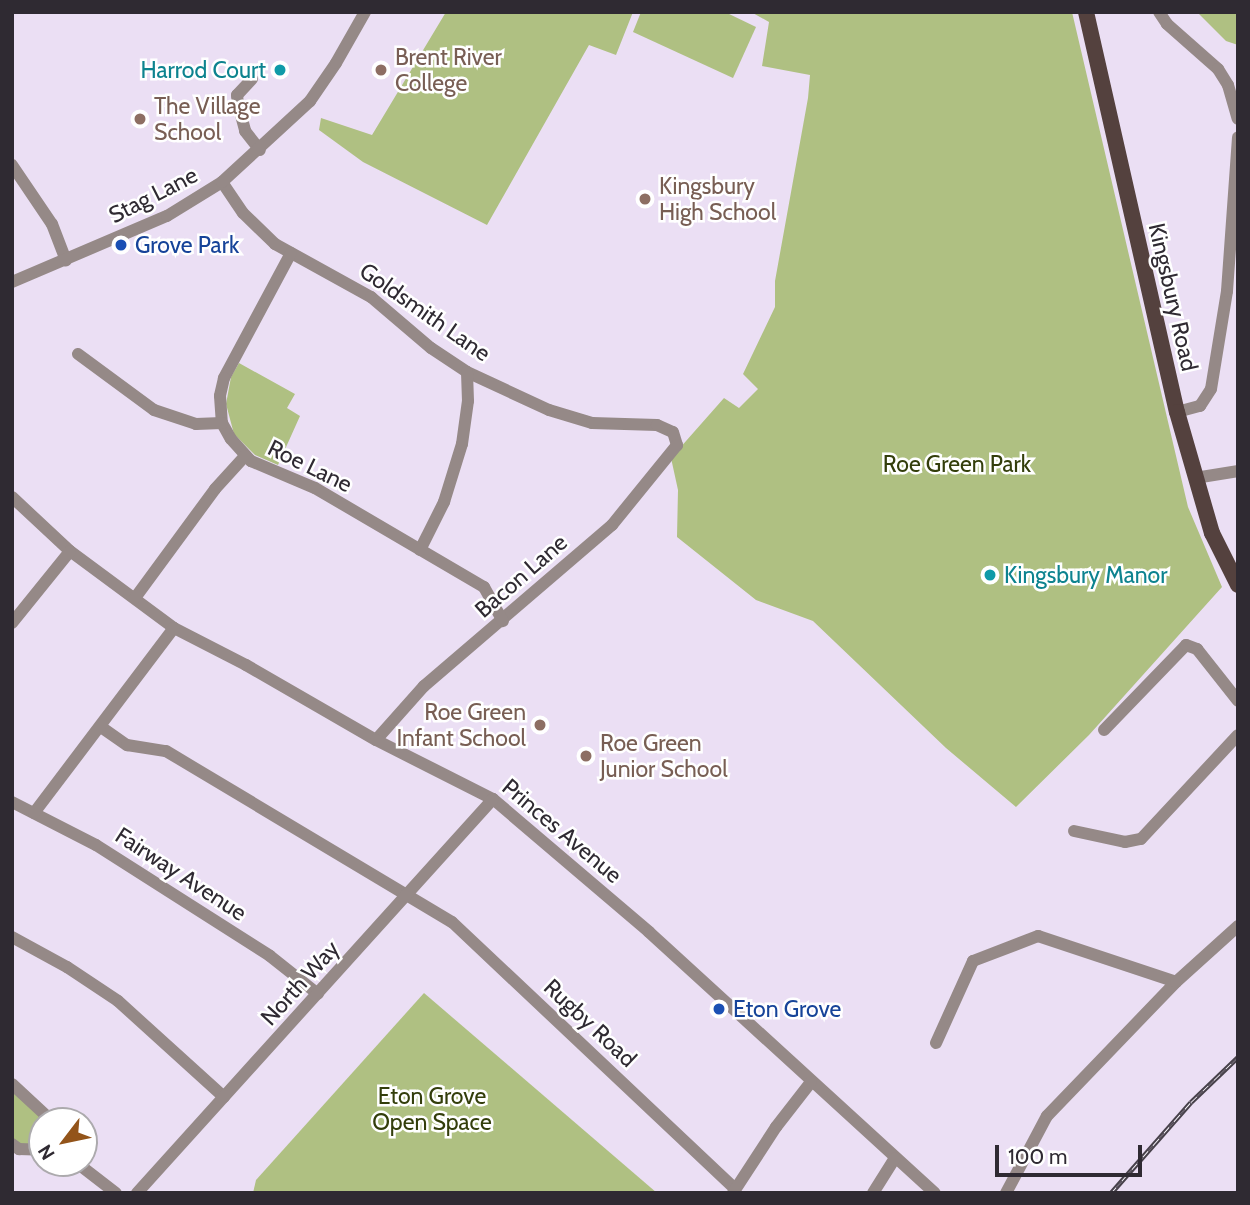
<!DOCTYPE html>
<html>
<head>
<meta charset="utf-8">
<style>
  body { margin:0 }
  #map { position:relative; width:1250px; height:1205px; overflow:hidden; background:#ebdff4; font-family:Cabin,sans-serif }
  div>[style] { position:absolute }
  .green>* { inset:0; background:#afc082 }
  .minor>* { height:12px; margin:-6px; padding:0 6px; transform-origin:6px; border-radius:6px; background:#958987 }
  .major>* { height:16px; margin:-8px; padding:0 8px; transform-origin:8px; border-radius:8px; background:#54413e }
  .rail>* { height:5px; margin-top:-2.5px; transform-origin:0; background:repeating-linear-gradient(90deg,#fff 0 8px,#47414a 0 16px); box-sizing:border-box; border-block:2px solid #47414a }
  .dots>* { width:19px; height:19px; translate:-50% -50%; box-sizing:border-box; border:4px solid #fff; border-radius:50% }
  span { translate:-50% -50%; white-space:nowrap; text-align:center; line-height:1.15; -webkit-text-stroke:5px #fff; paint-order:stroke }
  .education-label { font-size:23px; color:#785e54 }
  .left { translate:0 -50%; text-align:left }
  .right { translate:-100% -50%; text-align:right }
  .culture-label { font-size:23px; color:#0d838f }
  .street-label { font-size:23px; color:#2f2a32 }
  .transit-label { font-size:23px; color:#164399 }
  .park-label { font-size:23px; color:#333e0b }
  .frame { position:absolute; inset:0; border:14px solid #2f2a32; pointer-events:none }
  .north { position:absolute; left:28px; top:1107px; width:70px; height:70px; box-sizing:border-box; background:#fff; border:2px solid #acaaad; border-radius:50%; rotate:238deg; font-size:19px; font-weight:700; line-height:28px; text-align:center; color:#2f2a32 }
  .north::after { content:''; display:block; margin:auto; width:24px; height:32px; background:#93541a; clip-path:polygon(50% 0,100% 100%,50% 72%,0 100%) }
  .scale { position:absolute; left:995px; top:1145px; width:147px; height:32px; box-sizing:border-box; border:4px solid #2f2a32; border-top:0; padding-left:9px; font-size:21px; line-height:24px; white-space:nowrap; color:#2f2a32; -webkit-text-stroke:5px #fff; paint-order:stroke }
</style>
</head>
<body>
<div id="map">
  <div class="green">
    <i style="clip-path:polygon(446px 12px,633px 12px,616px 55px,589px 45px,487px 225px,363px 162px,319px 130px,321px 118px,372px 135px)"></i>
    <i style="clip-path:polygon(641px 12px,725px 12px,756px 27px,733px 78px,633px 32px)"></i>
    <i style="clip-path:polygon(751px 12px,1072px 12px,1188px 507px,1222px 587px,1089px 735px,1016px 807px,946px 748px,813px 621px,756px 600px,677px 537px,678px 490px,671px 458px,724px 398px,739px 408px,758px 389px,743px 374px,775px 307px,775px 281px,808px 98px,810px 75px,762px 66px,769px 22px)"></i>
    <i style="clip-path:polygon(1197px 12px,1238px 12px,1238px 45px,1226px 41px)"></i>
    <i style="clip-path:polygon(239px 363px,295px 394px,287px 408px,300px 416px,278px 465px,255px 455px,234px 434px,226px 404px,231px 377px)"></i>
    <i style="clip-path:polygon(424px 993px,657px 1193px,253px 1193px,256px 1180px)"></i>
    <i style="clip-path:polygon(12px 1090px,46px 1121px,42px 1121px,42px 1144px,20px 1144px,12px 1139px)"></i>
  </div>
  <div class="minor">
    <i style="left:1159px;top:12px;width:14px;rotate:56deg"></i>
    <i style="left:1167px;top:24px;width:68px;rotate:41.4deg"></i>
    <i style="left:1218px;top:69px;width:19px;rotate:58deg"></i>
    <i style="left:1228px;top:85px;width:35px;rotate:74deg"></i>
    <i style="left:252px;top:79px;width:22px;rotate:133deg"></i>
    <i style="left:237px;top:95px;width:9px;rotate:84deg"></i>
    <i style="left:238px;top:104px;width:28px;rotate:75deg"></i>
    <i style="left:245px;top:131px;width:24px;rotate:52deg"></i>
    <i style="left:12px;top:165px;width:71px;rotate:55.9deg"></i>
    <i style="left:52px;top:224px;width:39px;rotate:69deg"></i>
    <i style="left:222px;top:182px;width:37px;rotate:56deg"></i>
    <i style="left:243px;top:213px;width:45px;rotate:44.1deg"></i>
    <i style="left:275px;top:244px;width:110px;rotate:28.9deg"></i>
    <i style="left:371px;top:297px;width:79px;rotate:40.4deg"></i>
    <i style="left:431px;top:348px;width:43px;rotate:33.7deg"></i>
    <i style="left:467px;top:372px;width:90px;rotate:24.9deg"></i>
    <i style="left:549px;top:410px;width:45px;rotate:16.8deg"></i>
    <i style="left:592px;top:423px;width:65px;rotate:1.8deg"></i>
    <i style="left:657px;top:425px;width:17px;rotate:24deg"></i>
    <i style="left:673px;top:432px;width:14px;rotate:73deg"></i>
    <i style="left:677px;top:445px;width:103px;rotate:129.1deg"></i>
    <i style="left:612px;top:525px;width:248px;rotate:139.4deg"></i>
    <i style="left:424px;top:686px;width:72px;rotate:131.6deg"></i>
    <i style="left:291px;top:253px;width:142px;rotate:118.2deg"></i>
    <i style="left:224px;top:378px;width:18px;rotate:103deg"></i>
    <i style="left:220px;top:396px;width:27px;rotate:86deg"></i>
    <i style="left:222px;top:423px;width:18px;rotate:61deg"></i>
    <i style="left:231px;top:439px;width:30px;rotate:48deg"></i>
    <i style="left:251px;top:461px;width:69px;rotate:22.9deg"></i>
    <i style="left:315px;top:488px;width:196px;rotate:30.4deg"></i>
    <i style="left:484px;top:587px;width:39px;rotate:61deg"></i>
    <i style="left:12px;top:282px;width:168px;rotate:-23.1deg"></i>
    <i style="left:167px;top:216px;width:65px;rotate:-31.7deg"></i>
    <i style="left:222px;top:182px;width:120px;rotate:-42.6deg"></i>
    <i style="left:310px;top:101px;width:46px;rotate:-55.6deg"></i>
    <i style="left:336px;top:63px;width:59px;rotate:-60.4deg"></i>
    <i style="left:78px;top:354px;width:94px;rotate:36.4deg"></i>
    <i style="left:154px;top:410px;width:44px;rotate:18.4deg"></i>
    <i style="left:196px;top:424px;width:26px;rotate:-2deg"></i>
    <i style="left:1177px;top:412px;width:24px;rotate:-15deg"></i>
    <i style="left:1200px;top:406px;width:20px;rotate:-57deg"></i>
    <i style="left:1211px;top:389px;width:99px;rotate:-80.7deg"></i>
    <i style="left:1227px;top:291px;width:154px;rotate:-85.9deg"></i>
    <i style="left:1195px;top:478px;width:44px;rotate:-9.2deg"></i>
    <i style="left:12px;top:497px;width:79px;rotate:43deg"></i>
    <i style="left:70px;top:551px;width:129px;rotate:36.5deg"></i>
    <i style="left:174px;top:628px;width:81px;rotate:27.2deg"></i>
    <i style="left:246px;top:665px;width:150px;rotate:30deg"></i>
    <i style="left:376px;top:740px;width:131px;rotate:26.8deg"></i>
    <i style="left:493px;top:799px;width:205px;rotate:40.4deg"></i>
    <i style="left:649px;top:932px;width:387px;rotate:42.4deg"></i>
    <i style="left:420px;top:550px;width:54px;rotate:-63.4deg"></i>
    <i style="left:444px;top:502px;width:61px;rotate:-72.8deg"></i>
    <i style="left:462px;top:444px;width:43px;rotate:-82.1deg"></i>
    <i style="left:468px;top:401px;width:29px;rotate:-92deg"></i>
    <i style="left:135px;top:598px;width:135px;rotate:-53.7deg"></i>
    <i style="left:215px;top:489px;width:45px;rotate:-47.7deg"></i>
    <i style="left:12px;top:623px;width:92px;rotate:-51.1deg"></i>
    <i style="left:101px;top:727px;width:32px;rotate:35deg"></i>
    <i style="left:127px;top:745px;width:39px;rotate:9deg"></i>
    <i style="left:166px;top:751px;width:333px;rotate:30.9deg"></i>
    <i style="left:452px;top:922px;width:389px;rotate:43.3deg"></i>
    <i style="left:1104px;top:730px;width:118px;rotate:-46deg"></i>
    <i style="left:1186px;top:645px;width:12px;rotate:20deg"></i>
    <i style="left:1197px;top:649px;width:66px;rotate:51.7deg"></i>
    <i style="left:12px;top:802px;width:94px;rotate:27.1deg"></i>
    <i style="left:96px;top:845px;width:206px;rotate:32.5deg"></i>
    <i style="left:270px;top:956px;width:61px;rotate:38.4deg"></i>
    <i style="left:34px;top:813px;width:232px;rotate:-52.9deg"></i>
    <i style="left:1074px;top:831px;width:52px;rotate:12.2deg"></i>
    <i style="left:1125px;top:842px;width:16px;rotate:-11deg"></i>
    <i style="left:1141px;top:839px;width:142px;rotate:-47deg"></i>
    <i style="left:12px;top:937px;width:63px;rotate:28.6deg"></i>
    <i style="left:67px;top:967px;width:61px;rotate:33.7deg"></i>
    <i style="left:118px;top:1001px;width:143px;rotate:42.2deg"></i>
    <i style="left:936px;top:1043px;width:90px;rotate:-65.7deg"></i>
    <i style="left:973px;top:961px;width:70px;rotate:-21deg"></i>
    <i style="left:1038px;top:936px;width:145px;rotate:18.4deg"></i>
    <i style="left:12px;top:1084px;width:54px;rotate:42.8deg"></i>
    <i style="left:12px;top:1144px;width:9px;rotate:36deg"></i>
    <i style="left:19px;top:1149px;width:23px;rotate:2deg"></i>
    <i style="left:77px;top:1163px;width:49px;rotate:37.6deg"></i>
    <i style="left:137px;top:1193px;width:531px;rotate:-47.9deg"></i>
    <i style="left:733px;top:1193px;width:79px;rotate:-56.9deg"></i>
    <i style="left:776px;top:1127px;width:57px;rotate:-52.1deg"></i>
    <i style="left:873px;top:1193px;width:41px;rotate:-57.8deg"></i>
    <i style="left:1006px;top:1193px;width:87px;rotate:-62deg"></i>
    <i style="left:1047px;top:1116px;width:186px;rotate:-46.1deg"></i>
    <i style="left:1176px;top:982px;width:84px;rotate:-42.1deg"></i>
  </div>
  <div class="major">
    <i style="left:1086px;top:12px;width:410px;rotate:77.2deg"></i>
    <i style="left:1177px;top:412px;width:126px;rotate:73.9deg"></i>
    <i style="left:1212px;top:533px;width:58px;rotate:63.4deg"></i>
  </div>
  <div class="rail">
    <i style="left:1111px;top:1193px;width:121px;rotate:-48.7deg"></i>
    <i style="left:1191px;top:1102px;width:65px;rotate:-43.8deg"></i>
  </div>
  <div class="dots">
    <i style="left:280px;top:70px;background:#0f9aa8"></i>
    <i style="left:381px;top:70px;background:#8d6e63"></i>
    <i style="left:140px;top:119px;background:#8d6e63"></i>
    <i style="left:645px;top:199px;background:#8d6e63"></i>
    <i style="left:121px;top:245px;background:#1a4fb4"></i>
    <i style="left:990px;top:575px;background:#0f9aa8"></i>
    <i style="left:540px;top:725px;background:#8d6e63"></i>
    <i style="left:586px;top:756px;background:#8d6e63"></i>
    <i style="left:719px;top:1009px;background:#1a4fb4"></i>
  </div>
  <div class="education-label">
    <span class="left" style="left:395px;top:70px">Brent River<br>College</span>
    <span class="left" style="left:154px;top:119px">The Village<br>School</span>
    <span class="left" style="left:659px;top:199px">Kingsbury<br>High School</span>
    <span class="right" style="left:526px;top:725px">Roe Green<br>Infant School</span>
    <span class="left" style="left:600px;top:756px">Roe Green<br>Junior School</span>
  </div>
  <div class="culture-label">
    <span class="right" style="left:266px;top:70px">Harrod Court</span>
    <span class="left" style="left:1004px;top:575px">Kingsbury Manor</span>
  </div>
  <div class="street-label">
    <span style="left:153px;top:195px;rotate:-27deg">Stag Lane</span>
    <span style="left:1173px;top:297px;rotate:77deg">Kingsbury Road</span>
    <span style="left:425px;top:312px;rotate:35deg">Goldsmith Lane</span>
    <span style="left:310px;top:466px;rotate:26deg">Roe Lane</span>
    <span style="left:521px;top:576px;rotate:-41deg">Bacon Lane</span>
    <span style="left:562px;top:831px;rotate:40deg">Princes Avenue</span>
    <span style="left:181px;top:874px;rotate:33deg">Fairway Avenue</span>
    <span style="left:300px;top:983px;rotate:-48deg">North Way</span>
    <span style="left:590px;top:1023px;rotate:43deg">Rugby Road</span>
  </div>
  <div class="transit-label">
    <span class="left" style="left:135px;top:245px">Grove Park</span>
    <span class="left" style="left:733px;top:1009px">Eton Grove</span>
  </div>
  <div class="park-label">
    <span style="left:957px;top:464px">Roe Green Park</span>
    <span style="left:432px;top:1109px">Eton Grove<br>Open Space</span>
  </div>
  <div class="frame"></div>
  <div class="north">N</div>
  <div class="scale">100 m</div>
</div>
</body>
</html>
